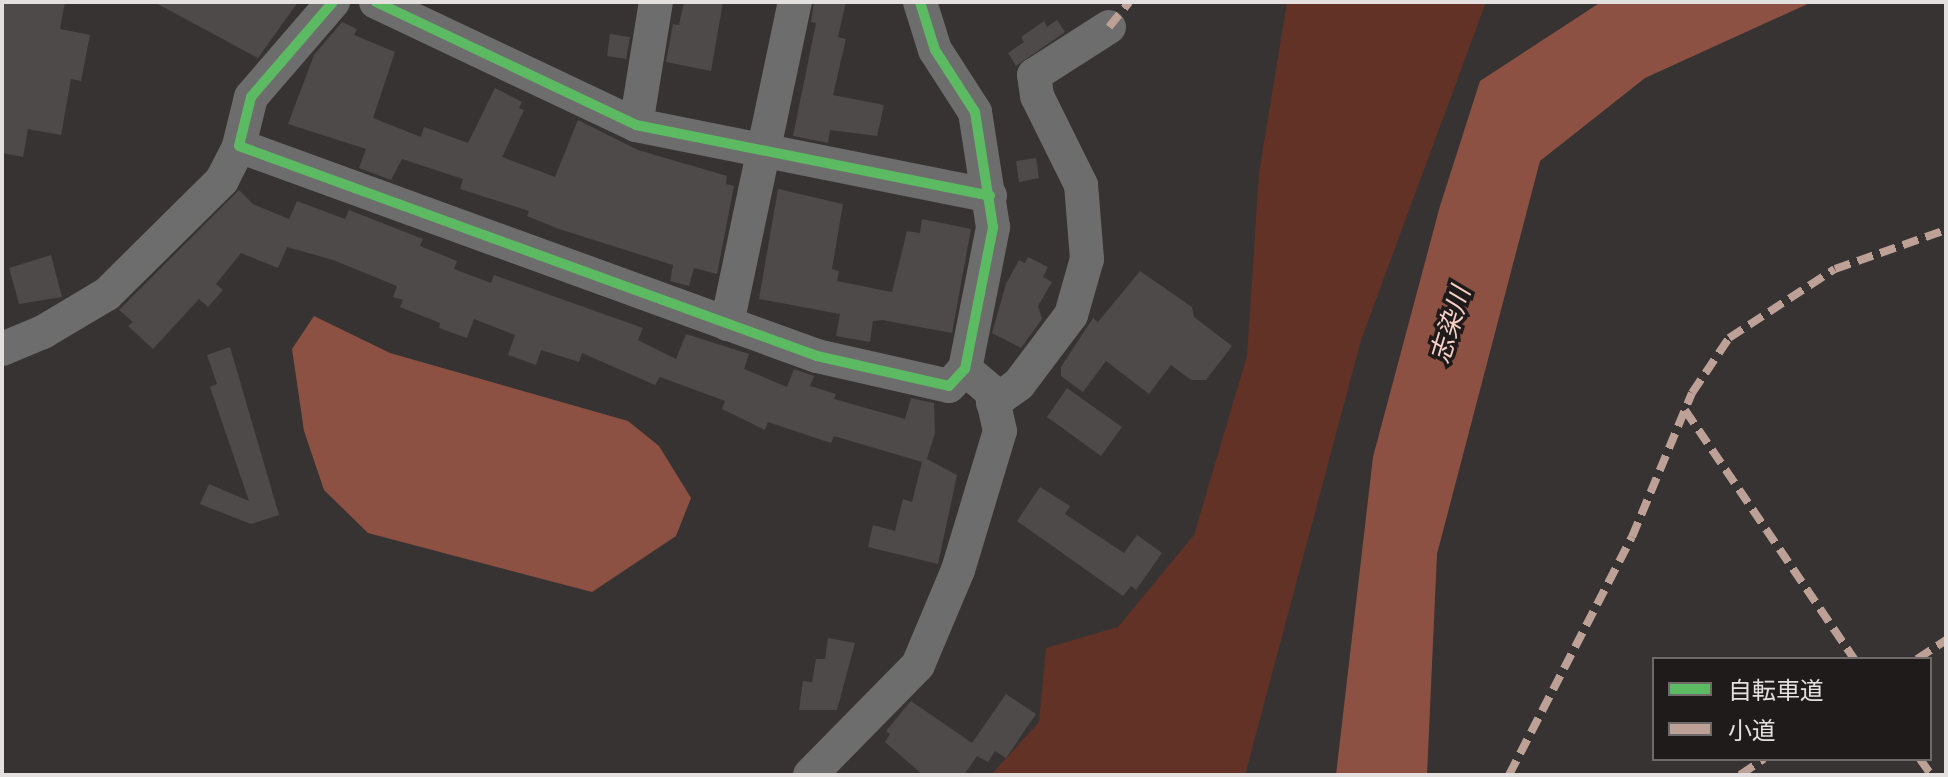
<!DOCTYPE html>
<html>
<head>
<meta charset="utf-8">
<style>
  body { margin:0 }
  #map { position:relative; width:1948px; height:777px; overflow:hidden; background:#373332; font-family:Jost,"Noto Sans JP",sans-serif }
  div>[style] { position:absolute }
  .green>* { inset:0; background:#623227 }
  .water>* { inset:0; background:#8c5143 }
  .building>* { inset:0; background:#4d4a49 }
  .minor>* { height:34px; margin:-17px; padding:0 17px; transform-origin:17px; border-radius:17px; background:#6e6d6d }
  .quiet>* { height:8px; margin-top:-4px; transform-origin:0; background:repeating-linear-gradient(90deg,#bda197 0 16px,transparent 0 24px) }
  .cycleway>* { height:10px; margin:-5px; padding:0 5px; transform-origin:5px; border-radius:5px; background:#5cba63 }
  span { translate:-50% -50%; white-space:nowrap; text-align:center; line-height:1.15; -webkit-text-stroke:7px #1e1b1a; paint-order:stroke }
  .water-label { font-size:26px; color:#f9d0c6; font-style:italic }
  .frame { position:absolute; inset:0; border:4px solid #e4e0df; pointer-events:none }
  .legend { position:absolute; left:1652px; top:657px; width:280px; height:104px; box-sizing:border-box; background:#1e1b1a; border:2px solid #6d6a69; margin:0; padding:10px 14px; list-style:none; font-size:24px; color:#e4e0df }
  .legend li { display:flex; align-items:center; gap:16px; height:40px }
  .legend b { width:40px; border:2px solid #6d6a69 }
</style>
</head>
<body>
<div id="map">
  <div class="green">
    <i style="clip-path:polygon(1287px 2px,1486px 2px,1361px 340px,1245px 775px,991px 775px,1039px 722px,1046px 648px,1118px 627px,1194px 535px,1247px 356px,1259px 173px)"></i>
  </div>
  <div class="water">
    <i style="clip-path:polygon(1601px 2px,1812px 2px,1645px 78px,1540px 161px,1437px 554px,1427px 775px,1336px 775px,1373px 457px,1440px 206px,1480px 81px)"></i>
    <i style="clip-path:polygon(314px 316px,390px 353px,628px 421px,659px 446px,691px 498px,676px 536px,592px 592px,368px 533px,324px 490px,304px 431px,292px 349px)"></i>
  </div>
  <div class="building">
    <i style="clip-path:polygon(2px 2px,65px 2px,60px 29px,90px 35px,81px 81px,71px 79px,61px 135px,28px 129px,23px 157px,2px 153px)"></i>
    <i style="clip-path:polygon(154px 2px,298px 2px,258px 58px)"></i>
    <i style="clip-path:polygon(684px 2px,723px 2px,711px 71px,666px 62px,673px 24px,679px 25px)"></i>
    <i style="clip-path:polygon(814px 2px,846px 2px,838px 37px,846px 39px,833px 95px,884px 105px,877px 136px,830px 130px,828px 143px,793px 136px,816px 23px,811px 22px)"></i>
    <i style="clip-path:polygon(1057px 20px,1065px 32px,1016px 66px,1008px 53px,1024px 42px,1021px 37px,1044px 21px,1047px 27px)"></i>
    <i style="clip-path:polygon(342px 22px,357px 29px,354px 35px,395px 52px,373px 118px,421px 137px,424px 127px,468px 143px,495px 88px,522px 102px,519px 108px,524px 110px,502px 157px,555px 177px,578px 120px,638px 150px,727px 176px,726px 184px,734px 186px,717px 274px,694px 268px,689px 286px,670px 281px,673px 265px,559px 229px,527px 216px,529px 211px,460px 189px,463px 179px,402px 159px,391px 180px,359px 168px,366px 149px,288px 124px,314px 55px)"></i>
    <i style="clip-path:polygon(610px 34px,630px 37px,626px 59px,607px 56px)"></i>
    <i style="clip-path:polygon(1036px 158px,1039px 178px,1019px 182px,1016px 161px)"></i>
    <i style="clip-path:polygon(778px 189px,843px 204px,832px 269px,839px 271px,837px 281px,892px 292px,907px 231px,920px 233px,922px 219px,971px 229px,952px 333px,882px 320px,873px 321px,870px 342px,836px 336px,840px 314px,759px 299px)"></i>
    <i style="clip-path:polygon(239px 190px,253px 204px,289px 219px,297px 201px,345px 219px,349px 210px,423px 239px,420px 246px,457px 261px,454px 269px,491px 283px,494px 275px,643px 328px,638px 340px,676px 359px,686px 334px,749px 354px,744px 369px,787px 387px,794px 369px,814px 376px,810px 386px,836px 394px,834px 399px,905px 419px,911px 398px,934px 403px,935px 433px,927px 459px,957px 475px,938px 564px,868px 547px,873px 525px,895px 531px,903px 499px,912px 502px,922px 462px,834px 436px,831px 443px,768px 422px,765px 430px,722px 409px,725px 401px,660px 377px,655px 385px,582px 353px,579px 362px,541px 350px,536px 365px,508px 355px,515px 335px,474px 319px,467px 338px,439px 328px,440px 323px,400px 307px,403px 300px,393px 297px,397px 286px,333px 260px,287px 247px,278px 268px,241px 253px,216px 284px,223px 290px,208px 307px,199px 299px,153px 349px,128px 326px,133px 322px,119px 310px)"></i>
    <i style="clip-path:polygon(51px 255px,62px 297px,19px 304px,9px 268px)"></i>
    <i style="clip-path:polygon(1028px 257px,1048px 267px,1043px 277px,1052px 282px,1038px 306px,1042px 319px,1021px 348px,992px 333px,1006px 284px,1019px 260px,1025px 263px)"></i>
    <i style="clip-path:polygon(1140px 271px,1192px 307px,1194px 317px,1232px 346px,1206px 380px,1191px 380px,1171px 365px,1149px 394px,1106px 361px,1083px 392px,1061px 376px,1061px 367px,1093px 318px,1098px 322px)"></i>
    <i style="clip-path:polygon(230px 347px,279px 515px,251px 524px,200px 504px,209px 484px,249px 501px,210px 387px,217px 384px,207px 355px)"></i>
    <i style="clip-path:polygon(1067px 388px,1122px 427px,1101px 456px,1047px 417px)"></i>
    <i style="clip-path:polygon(1040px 487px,1070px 506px,1065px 514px,1124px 553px,1137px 535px,1162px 553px,1136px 590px,1131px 586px,1123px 596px,1017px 521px)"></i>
    <i style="clip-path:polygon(828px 638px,855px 643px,837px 710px,799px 710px,803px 681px,812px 682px,816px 659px,825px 659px)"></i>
    <i style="clip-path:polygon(1006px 694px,1036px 714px,1006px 758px,995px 751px,988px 762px,977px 756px,964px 775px,923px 775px,885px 742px,890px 734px,886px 731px,911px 701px,972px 743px)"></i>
  </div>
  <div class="minor">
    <i style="left:333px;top:2px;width:125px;rotate:130.8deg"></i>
    <i style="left:251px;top:97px;width:50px;rotate:103.8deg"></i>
    <i style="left:239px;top:146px;width:615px;rotate:19.97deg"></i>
    <i style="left:817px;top:356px;width:135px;rotate:12.8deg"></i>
    <i style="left:949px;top:386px;width:23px;rotate:-47deg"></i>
    <i style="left:965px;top:369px;width:145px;rotate:-78.8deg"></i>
    <i style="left:993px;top:227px;width:116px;rotate:-98.9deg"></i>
    <i style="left:975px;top:112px;width:74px;rotate:-122.8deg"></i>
    <i style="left:935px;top:50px;width:50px;rotate:-107.4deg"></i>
    <i style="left:376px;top:2px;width:288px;rotate:25.3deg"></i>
    <i style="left:636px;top:125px;width:361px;rotate:11.3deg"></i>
    <i style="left:636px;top:125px;width:125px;rotate:-80.8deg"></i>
    <i style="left:727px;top:324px;width:329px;rotate:-78.1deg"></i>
    <i style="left:2px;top:349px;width:44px;rotate:-22.5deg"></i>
    <i style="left:43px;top:332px;width:74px;rotate:-30.7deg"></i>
    <i style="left:107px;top:294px;width:162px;rotate:-44.7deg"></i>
    <i style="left:222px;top:180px;width:38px;rotate:-63deg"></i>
    <i style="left:993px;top:403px;width:32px;rotate:-36deg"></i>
    <i style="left:1019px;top:384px;width:86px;rotate:-53deg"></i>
    <i style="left:1071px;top:315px;width:58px;rotate:-74.1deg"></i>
    <i style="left:1087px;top:259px;width:74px;rotate:-94.6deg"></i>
    <i style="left:1081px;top:185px;width:99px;rotate:-116.3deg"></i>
    <i style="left:1037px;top:96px;width:21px;rotate:-98deg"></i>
    <i style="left:1034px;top:75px;width:89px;rotate:-32.6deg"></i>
    <i style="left:810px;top:775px;width:154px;rotate:-45.5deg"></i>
    <i style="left:918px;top:665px;width:103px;rotate:-67.2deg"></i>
    <i style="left:958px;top:570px;width:145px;rotate:-73.2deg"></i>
    <i style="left:1000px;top:431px;width:41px;rotate:-102.7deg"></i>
    <i style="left:991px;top:391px;width:34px;rotate:-140deg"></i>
  </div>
  <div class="quiet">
    <i style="left:1109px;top:27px;width:32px;rotate:-51deg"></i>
    <i style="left:1685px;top:410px;width:301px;rotate:55.8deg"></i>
    <i style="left:1917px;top:659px;width:35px;rotate:-33deg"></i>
    <i style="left:1920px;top:759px;width:19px;rotate:55deg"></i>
    <i style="left:1509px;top:775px;width:268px;rotate:-62.7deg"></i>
    <i style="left:1632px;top:537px;width:156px;rotate:-67.4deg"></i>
    <i style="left:1692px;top:393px;width:66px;rotate:-56.1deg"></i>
    <i style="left:1729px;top:338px;width:126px;rotate:-33.1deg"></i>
    <i style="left:1835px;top:269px;width:118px;rotate:-19.4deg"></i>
    <i style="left:1740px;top:775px;width:29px;rotate:-34deg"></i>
  </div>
  <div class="cycleway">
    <i style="left:333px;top:2px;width:125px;rotate:130.8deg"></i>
    <i style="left:251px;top:97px;width:50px;rotate:103.8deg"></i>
    <i style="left:239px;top:146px;width:615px;rotate:19.97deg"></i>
    <i style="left:817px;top:356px;width:135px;rotate:12.8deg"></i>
    <i style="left:949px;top:386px;width:23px;rotate:-47deg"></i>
    <i style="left:965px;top:369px;width:145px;rotate:-78.8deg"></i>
    <i style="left:993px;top:227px;width:116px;rotate:-98.9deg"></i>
    <i style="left:975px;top:112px;width:74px;rotate:-122.8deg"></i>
    <i style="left:935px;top:50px;width:50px;rotate:-107.4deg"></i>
    <i style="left:376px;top:2px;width:288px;rotate:25.3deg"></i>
    <i style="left:636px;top:125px;width:361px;rotate:11.3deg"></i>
  </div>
  <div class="water-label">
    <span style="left:1451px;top:325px;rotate:-73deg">志染川</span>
  </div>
  <div class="frame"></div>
  <ul class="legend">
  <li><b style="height:10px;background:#5cba63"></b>自転車道</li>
  <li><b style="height:10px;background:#bda197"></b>小道</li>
  </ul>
</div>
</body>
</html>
